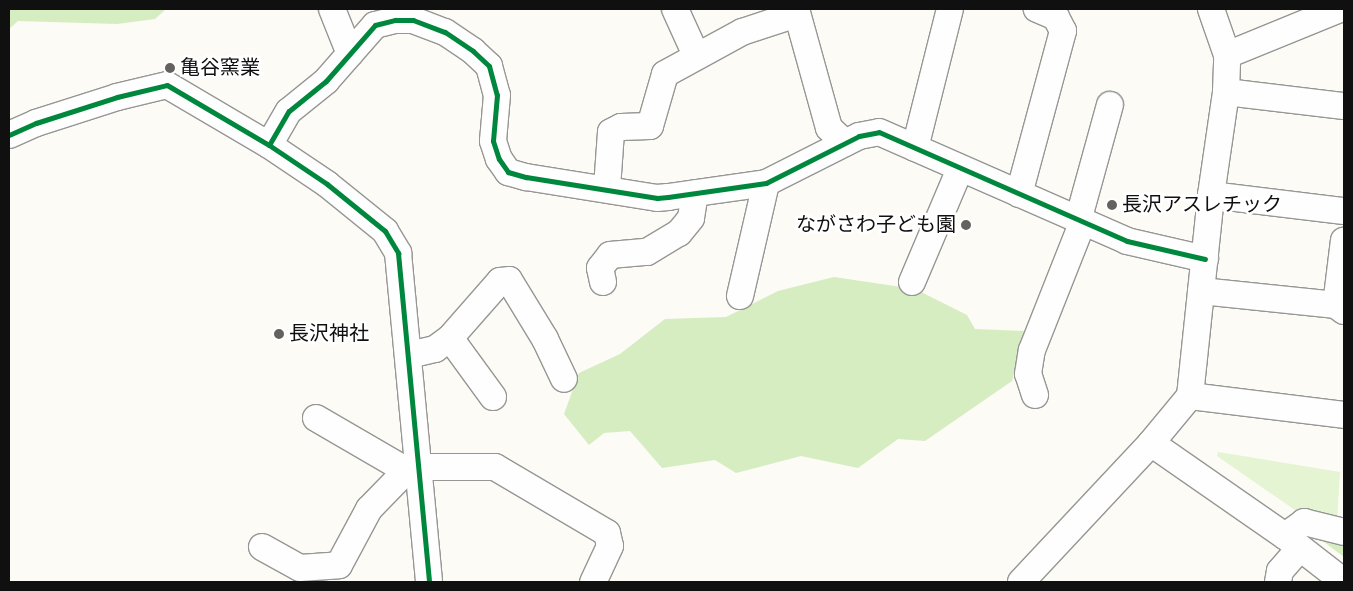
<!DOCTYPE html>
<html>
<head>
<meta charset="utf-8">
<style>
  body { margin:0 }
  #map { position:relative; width:1353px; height:591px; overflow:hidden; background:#fcfbf6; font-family:Spectral,"Noto Sans JP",serif }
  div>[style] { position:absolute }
  .green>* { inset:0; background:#e5f4d3 }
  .forest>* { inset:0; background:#d5edc1 }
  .roads { filter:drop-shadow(1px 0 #969694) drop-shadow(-1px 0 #969694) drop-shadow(0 1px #969694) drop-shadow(0 -1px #969694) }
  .minor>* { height:26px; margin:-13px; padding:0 13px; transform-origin:13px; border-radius:13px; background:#fffefe }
  .cycleway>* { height:5px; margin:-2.5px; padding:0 2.5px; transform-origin:2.5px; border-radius:2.5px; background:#00873e }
  .dots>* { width:14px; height:14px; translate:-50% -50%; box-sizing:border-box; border:2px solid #fff; border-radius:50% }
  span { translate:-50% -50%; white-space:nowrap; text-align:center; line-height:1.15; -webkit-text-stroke:5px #fff; paint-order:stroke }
  .poi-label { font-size:20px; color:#101010 }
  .left { translate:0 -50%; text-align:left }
  .right { translate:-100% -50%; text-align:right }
  .frame { position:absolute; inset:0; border:10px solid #101010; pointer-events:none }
</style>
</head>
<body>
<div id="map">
  <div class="green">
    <i style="clip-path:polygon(1218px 452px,1340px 472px,1337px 522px,1302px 515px,1217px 456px)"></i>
  </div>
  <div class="forest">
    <i style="clip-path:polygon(9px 9px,166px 9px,155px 19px,117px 24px,18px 21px,9px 29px)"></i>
    <i style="clip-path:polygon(834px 277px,915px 289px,967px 315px,975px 329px,1025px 331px,1012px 381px,925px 441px,898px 439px,858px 468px,801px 456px,736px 473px,715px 460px,662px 468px,630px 431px,604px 433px,589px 445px,564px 414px,579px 373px,620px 354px,665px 319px,726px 317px,778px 291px)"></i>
    <i style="clip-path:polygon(1335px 538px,1344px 543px,1344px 557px,1324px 542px)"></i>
  </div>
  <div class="roads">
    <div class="minor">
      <i style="left:332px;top:9px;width:48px;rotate:68.2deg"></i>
      <i style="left:675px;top:9px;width:51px;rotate:65.5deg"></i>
      <i style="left:796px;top:9px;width:123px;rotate:74.5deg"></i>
      <i style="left:829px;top:128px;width:22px;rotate:43deg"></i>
      <i style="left:1227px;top:55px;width:122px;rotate:-22.2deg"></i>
      <i style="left:1226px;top:92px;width:119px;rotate:6.8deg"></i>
      <i style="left:9px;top:135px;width:30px;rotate:-24deg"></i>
      <i style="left:36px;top:123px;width:85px;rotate:-17.8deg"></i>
      <i style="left:117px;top:97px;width:51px;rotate:-13.5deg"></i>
      <i style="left:167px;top:85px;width:118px;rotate:30.5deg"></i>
      <i style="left:269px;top:145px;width:70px;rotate:33.9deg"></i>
      <i style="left:327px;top:184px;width:75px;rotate:39deg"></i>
      <i style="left:385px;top:231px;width:26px;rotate:59deg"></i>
      <i style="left:398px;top:253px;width:330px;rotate:84.6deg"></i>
      <i style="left:269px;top:145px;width:39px;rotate:-60deg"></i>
      <i style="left:289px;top:111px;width:48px;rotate:-39deg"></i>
      <i style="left:326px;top:81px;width:74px;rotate:-48.8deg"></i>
      <i style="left:375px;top:25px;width:21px;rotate:-14deg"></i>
      <i style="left:395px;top:20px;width:18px"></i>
      <i style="left:413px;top:20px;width:34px;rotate:21deg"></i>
      <i style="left:445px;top:32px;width:34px;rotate:34deg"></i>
      <i style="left:473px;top:51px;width:22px;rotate:43deg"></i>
      <i style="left:489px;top:66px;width:30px;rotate:75deg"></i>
      <i style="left:497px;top:95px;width:46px;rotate:95deg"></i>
      <i style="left:493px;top:141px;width:19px;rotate:72deg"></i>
      <i style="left:499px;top:159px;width:16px;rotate:55deg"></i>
      <i style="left:508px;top:172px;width:19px;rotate:16deg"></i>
      <i style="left:526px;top:177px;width:133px;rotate:9.1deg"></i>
      <i style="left:657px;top:198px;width:11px;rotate:-5deg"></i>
      <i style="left:668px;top:197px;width:99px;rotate:-8.1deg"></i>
      <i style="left:766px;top:183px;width:104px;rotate:-26.8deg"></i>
      <i style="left:859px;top:136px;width:20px;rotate:-11deg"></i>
      <i style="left:879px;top:132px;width:271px;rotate:23.7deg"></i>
      <i style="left:1127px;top:241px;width:80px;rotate:13deg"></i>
      <i style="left:915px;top:148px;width:143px;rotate:-75.9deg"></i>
      <i style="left:607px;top:188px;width:56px;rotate:-85.9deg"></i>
      <i style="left:611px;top:132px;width:11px;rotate:-27deg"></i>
      <i style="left:621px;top:127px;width:29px;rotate:-2deg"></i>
      <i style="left:650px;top:126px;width:54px;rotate:-73.9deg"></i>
      <i style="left:665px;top:74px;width:88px;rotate:-28.6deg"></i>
      <i style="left:742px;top:32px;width:58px;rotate:-18.1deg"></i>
      <i style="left:1019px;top:194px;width:169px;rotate:-74.9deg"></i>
      <i style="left:1063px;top:31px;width:16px;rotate:-117deg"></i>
      <i style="left:1056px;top:17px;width:21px;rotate:-157deg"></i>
      <i style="left:1211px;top:195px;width:134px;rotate:6.9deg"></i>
      <i style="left:603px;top:282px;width:14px;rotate:-102deg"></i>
      <i style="left:600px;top:268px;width:16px;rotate:-52deg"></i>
      <i style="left:610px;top:255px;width:37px;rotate:-5deg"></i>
      <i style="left:647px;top:252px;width:37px;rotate:-31deg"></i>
      <i style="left:679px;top:233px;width:19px;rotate:-51deg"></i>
      <i style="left:691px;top:218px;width:25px;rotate:-81deg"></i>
      <i style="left:912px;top:282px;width:123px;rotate:-67deg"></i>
      <i style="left:1201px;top:291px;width:136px;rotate:5.9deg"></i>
      <i style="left:1336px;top:305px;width:10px;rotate:37deg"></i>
      <i style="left:740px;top:296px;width:116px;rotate:-77deg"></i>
      <i style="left:1336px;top:305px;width:65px;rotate:-83deg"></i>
      <i style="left:450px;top:338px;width:73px;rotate:53.9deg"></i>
      <i style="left:409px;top:355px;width:27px;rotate:-13deg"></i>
      <i style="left:435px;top:349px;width:19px;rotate:-36deg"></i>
      <i style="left:450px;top:338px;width:76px;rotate:-48.7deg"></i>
      <i style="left:500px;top:281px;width:9px;rotate:-6deg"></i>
      <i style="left:509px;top:280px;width:69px;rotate:58.6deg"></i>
      <i style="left:545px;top:339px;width:44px;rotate:64.6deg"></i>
      <i style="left:1035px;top:395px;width:22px;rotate:-108deg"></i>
      <i style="left:1028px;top:374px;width:24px;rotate:-81deg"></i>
      <i style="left:1032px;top:350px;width:128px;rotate:-68.4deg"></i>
      <i style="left:1079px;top:231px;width:21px;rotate:-85deg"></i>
      <i style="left:1081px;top:210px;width:109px;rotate:-74.6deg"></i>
      <i style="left:1190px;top:396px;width:155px;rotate:7deg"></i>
      <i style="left:316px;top:418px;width:119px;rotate:30.2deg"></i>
      <i style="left:1151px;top:443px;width:163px;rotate:34.8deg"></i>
      <i style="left:1285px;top:536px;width:75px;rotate:37.9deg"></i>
      <i style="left:420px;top:467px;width:75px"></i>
      <i style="left:495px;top:467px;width:130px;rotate:30.5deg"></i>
      <i style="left:607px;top:533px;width:13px;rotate:77deg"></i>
      <i style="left:610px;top:546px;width:40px;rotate:115deg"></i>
      <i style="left:1285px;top:536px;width:24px;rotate:-36deg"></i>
      <i style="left:1304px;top:522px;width:41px;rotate:14deg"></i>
      <i style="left:262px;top:547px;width:43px;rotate:28.9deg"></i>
      <i style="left:300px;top:568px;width:39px;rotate:-4deg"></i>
      <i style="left:339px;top:565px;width:64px;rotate:-61.8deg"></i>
      <i style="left:369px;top:509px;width:53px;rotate:-45.8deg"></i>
      <i style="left:1021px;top:582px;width:190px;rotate:-46.9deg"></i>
      <i style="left:1151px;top:443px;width:61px;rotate:-50.3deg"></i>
      <i style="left:1190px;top:396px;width:202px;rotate:-84deg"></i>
      <i style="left:1211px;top:195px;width:104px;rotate:-81.7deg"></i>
      <i style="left:1226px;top:92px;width:37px;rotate:-88deg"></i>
      <i style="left:1227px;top:55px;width:49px;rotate:-109.2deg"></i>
      <i style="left:1278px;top:582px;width:11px;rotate:-80deg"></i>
      <i style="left:1280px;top:571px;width:30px;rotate:-49deg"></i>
    </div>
  </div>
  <div class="cycleway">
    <i style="left:9px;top:135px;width:30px;rotate:-24deg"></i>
    <i style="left:36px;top:123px;width:85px;rotate:-17.8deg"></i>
    <i style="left:117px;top:97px;width:51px;rotate:-13.5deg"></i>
    <i style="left:167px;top:85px;width:118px;rotate:30.5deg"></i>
    <i style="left:269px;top:145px;width:70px;rotate:33.9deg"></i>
    <i style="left:327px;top:184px;width:75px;rotate:39deg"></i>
    <i style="left:385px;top:231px;width:26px;rotate:59deg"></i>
    <i style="left:398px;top:253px;width:330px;rotate:84.6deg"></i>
    <i style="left:269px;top:145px;width:39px;rotate:-60deg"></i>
    <i style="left:289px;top:111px;width:48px;rotate:-39deg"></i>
    <i style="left:326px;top:81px;width:74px;rotate:-48.8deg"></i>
    <i style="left:375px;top:25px;width:21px;rotate:-14deg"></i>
    <i style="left:395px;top:20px;width:18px"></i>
    <i style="left:413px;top:20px;width:34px;rotate:21deg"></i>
    <i style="left:445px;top:32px;width:34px;rotate:34deg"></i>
    <i style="left:473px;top:51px;width:22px;rotate:43deg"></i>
    <i style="left:489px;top:66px;width:30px;rotate:75deg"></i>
    <i style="left:497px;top:95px;width:46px;rotate:95deg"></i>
    <i style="left:493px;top:141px;width:19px;rotate:72deg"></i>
    <i style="left:499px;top:159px;width:16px;rotate:55deg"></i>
    <i style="left:508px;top:172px;width:19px;rotate:16deg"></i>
    <i style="left:526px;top:177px;width:133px;rotate:9.1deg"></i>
    <i style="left:657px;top:198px;width:11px;rotate:-5deg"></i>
    <i style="left:668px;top:197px;width:99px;rotate:-8.1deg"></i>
    <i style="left:766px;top:183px;width:104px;rotate:-26.8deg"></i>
    <i style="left:859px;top:136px;width:20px;rotate:-11deg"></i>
    <i style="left:879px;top:132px;width:271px;rotate:23.7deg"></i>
    <i style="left:1127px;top:241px;width:80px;rotate:13deg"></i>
  </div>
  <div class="dots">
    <i style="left:170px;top:68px;background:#636260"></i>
    <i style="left:1112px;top:205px;background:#636260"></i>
    <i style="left:966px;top:225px;background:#636260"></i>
    <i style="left:279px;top:334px;background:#636260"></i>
  </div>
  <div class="poi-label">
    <span class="left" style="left:180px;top:68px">亀谷窯業</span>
    <span class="left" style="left:1122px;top:205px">長沢アスレチック</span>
    <span class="right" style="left:956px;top:225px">ながさわ子ども園</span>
    <span class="left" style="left:289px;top:334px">長沢神社</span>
  </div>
  <div class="frame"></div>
</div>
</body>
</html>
